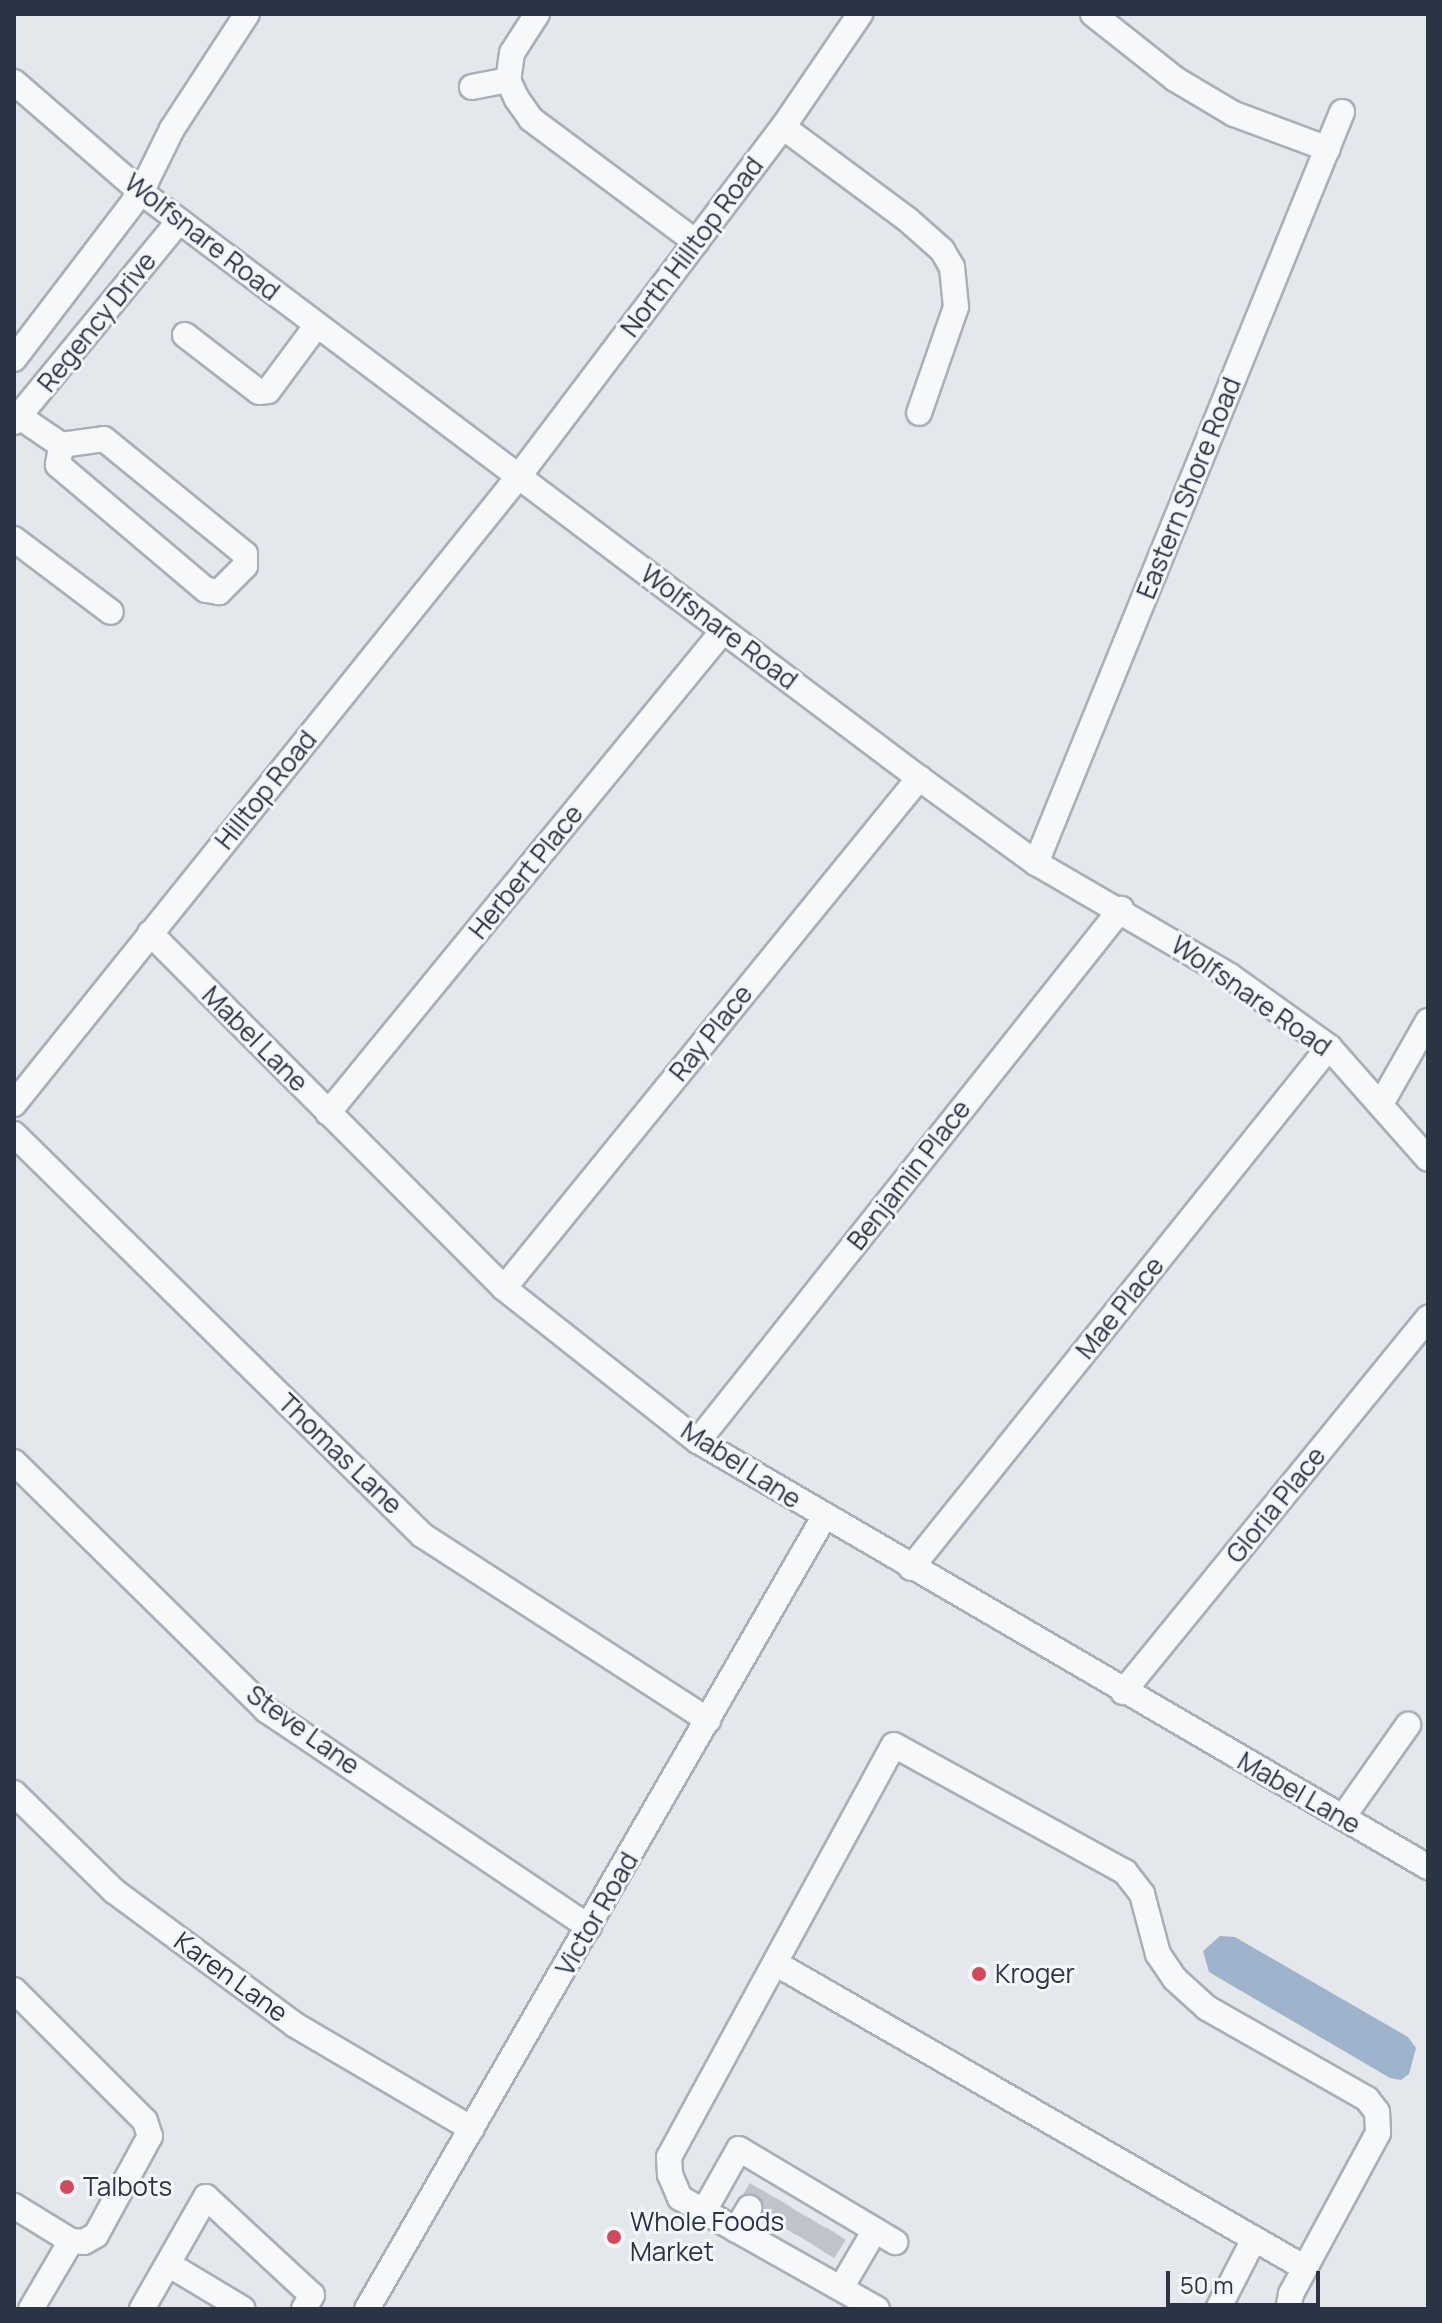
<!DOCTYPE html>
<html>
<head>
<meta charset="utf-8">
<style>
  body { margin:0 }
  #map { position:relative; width:1442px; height:2323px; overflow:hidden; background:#e4e7ec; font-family:Manrope,sans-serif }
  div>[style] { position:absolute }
  .water>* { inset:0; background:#9fb4cc }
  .minor-tunnel>* { height:24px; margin-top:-12px; transform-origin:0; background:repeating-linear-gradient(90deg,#bfc3cb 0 24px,transparent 0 36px) }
  .roads { filter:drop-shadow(2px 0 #a9aeb7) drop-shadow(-2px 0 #a9aeb7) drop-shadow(0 2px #a9aeb7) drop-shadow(0 -2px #a9aeb7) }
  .minor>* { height:24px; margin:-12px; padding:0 12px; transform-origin:12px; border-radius:12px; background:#f7f8fa }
  .dots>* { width:22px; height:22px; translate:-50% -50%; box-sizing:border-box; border:4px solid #f4f6f9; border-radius:50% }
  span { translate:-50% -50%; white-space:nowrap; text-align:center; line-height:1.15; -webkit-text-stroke:6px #f4f6f9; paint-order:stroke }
  .street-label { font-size:26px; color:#2b3445 }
  .poi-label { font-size:26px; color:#2b3445 }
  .left { translate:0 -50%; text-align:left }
  .frame { position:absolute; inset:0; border:16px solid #2b3445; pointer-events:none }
  .scale { position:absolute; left:1166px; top:2271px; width:154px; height:36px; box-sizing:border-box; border:4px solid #2b3445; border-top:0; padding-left:10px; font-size:24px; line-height:28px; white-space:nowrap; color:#2b3445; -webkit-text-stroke:6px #f4f6f9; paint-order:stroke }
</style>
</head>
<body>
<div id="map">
  <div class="water">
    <i style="clip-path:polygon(1220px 1936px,1235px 1937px,1408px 2037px,1416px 2048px,1409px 2074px,1401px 2080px,1390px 2078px,1209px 1972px,1203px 1951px)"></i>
  </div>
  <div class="minor-tunnel">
    <i style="left:749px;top:2208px;width:22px;rotate:-60deg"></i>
    <i style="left:770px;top:2220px;width:22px;rotate:-60deg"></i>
    <i style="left:786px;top:2229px;width:21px;rotate:-59deg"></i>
    <i style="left:805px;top:2240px;width:21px;rotate:-59deg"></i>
    <i style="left:824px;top:2252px;width:22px;rotate:-58deg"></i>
  </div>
  <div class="roads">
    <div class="minor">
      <i style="left:537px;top:14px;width:46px;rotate:122.7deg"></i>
      <i style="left:512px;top:53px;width:27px;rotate:98deg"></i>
      <i style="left:508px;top:80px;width:21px;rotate:65deg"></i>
      <i style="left:517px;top:99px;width:24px;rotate:55deg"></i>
      <i style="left:531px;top:119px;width:206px;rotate:36.7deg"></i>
      <i style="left:1093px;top:14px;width:105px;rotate:38.4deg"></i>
      <i style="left:1175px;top:79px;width:69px;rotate:30.7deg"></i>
      <i style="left:1234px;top:114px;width:100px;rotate:20.4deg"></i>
      <i style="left:14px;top:82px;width:168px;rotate:40.9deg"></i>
      <i style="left:141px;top:192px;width:974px;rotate:36.99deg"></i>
      <i style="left:919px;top:778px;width:145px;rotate:36deg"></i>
      <i style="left:1036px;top:863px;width:225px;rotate:30.2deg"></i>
      <i style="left:1230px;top:976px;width:122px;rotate:35.6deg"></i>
      <i style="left:1329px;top:1047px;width:149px;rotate:48.5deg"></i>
      <i style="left:472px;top:87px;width:37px;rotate:-11deg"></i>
      <i style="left:783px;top:127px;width:154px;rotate:36.6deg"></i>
      <i style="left:907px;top:219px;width:47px;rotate:41.5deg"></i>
      <i style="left:942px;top:250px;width:20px;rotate:60deg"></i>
      <i style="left:952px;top:267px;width:40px;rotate:84.3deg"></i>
      <i style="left:956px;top:307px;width:112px;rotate:109.2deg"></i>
      <i style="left:185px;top:335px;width:93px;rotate:37.6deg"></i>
      <i style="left:259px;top:392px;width:9px;rotate:-6deg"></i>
      <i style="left:268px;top:391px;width:82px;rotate:-53.4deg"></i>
      <i style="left:14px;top:359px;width:210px;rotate:-52.7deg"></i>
      <i style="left:141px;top:192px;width:70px;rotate:-63.8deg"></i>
      <i style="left:172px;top:129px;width:137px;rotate:-56.9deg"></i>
      <i style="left:14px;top:413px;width:57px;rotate:34.2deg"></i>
      <i style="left:61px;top:445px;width:43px;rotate:-7.9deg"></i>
      <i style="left:104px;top:439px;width:182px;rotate:39.2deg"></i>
      <i style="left:245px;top:554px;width:12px;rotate:90deg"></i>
      <i style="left:245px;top:566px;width:37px;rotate:135deg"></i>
      <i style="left:219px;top:592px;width:13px;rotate:-171deg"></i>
      <i style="left:206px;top:590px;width:194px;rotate:-139.8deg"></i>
      <i style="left:58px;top:465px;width:20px;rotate:-81deg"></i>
      <i style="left:14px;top:422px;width:260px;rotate:-50.6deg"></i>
      <i style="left:14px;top:539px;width:121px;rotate:37deg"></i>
      <i style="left:1036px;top:863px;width:811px;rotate:-67.83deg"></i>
      <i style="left:150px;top:933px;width:501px;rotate:45.08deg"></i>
      <i style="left:504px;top:1288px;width:247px;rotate:38.3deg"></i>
      <i style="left:698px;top:1441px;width:845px;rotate:30.27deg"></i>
      <i style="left:1382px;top:1102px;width:93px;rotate:-60.4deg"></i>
      <i style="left:14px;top:1104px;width:806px;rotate:-51.2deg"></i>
      <i style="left:519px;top:476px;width:438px;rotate:-52.9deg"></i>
      <i style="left:783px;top:127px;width:137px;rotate:-55.7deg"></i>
      <i style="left:328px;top:1113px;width:623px;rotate:-50.67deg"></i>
      <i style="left:14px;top:1134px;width:572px;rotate:44.5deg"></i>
      <i style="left:422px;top:1535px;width:341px;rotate:32.9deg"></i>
      <i style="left:504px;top:1288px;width:658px;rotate:-50.86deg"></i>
      <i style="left:698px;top:1441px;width:680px;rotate:-51.51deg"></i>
      <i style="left:14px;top:1462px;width:354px;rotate:44.5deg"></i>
      <i style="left:266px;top:1710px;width:389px;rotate:33.9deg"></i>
      <i style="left:911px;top:1568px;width:668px;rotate:-51.26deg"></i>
      <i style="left:1123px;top:1692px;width:483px;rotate:-50.8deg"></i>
      <i style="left:14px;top:1793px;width:140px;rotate:44.4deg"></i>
      <i style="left:114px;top:1891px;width:225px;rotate:36.5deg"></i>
      <i style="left:295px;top:2025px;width:205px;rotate:30.4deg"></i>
      <i style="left:1343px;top:1817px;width:113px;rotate:-54.8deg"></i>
      <i style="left:775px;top:1963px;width:611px;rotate:29.92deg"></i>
      <i style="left:14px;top:1990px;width:185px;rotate:45deg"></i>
      <i style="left:145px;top:2121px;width:16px;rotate:72deg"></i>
      <i style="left:150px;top:2136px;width:113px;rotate:118.6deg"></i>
      <i style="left:96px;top:2235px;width:14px;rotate:150deg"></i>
      <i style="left:84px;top:2242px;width:13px;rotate:-176deg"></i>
      <i style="left:71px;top:2241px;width:67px;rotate:-148.4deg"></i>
      <i style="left:704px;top:2211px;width:71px;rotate:-60.6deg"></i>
      <i style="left:739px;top:2149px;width:182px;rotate:30.8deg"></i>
      <i style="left:736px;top:2230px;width:26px;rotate:-59deg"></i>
      <i style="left:168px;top:2264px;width:87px;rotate:31deg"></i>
      <i style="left:841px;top:2288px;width:67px;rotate:-59.6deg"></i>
      <i style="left:31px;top:2309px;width:79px;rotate:-59.5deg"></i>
      <i style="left:142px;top:2309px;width:129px;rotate:-60.3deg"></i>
      <i style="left:206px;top:2197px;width:144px;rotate:42.8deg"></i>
      <i style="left:312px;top:2295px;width:16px;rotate:120deg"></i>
      <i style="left:367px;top:2309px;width:914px;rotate:-60.01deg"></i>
      <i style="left:877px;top:2309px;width:226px;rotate:-150.6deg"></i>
      <i style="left:680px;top:2198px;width:25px;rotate:-113deg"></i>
      <i style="left:670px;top:2175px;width:18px;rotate:-93deg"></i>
      <i style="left:669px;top:2157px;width:469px;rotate:-61.4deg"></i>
      <i style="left:894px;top:1745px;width:264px;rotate:28.8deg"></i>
      <i style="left:1125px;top:1872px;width:28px;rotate:52deg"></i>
      <i style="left:1142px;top:1894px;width:62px;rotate:75.1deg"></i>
      <i style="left:1158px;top:1954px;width:30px;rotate:56deg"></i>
      <i style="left:1175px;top:1979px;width:43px;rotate:42.2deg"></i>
      <i style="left:1207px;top:2008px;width:184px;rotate:29.6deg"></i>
      <i style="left:1367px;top:2099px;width:16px;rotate:52deg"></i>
      <i style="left:1377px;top:2112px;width:21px;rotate:87deg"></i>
      <i style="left:1378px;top:2133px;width:183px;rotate:118.4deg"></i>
      <i style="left:1291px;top:2294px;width:15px;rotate:101deg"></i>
      <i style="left:1218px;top:2309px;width:79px;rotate:-62.8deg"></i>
    </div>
  </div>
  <div class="dots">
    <i style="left:979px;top:1974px;background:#d1495b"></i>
    <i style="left:67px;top:2187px;background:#d1495b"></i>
    <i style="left:614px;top:2237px;background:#d1495b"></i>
  </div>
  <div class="street-label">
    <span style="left:202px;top:237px;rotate:38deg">Wolfsnare Road</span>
    <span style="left:692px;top:247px;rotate:-53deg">North Hilltop Road</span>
    <span style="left:97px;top:322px;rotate:-51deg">Regency Drive</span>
    <span style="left:1189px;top:488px;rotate:-68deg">Eastern Shore Road</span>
    <span style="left:719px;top:627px;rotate:37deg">Wolfsnare Road</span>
    <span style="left:266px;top:790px;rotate:-51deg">Hilltop Road</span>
    <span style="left:526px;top:872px;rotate:-51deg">Herbert Place</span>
    <span style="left:1251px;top:996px;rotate:35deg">Wolfsnare Road</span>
    <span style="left:711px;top:1033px;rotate:-51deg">Ray Place</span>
    <span style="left:255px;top:1039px;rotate:45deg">Mabel Lane</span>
    <span style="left:909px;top:1175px;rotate:-52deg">Benjamin Place</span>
    <span style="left:1120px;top:1308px;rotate:-51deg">Mae Place</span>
    <span style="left:340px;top:1454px;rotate:44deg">Thomas Lane</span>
    <span style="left:741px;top:1465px;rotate:33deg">Mabel Lane</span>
    <span style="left:1276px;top:1505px;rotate:-51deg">Gloria Place</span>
    <span style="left:303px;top:1730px;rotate:36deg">Steve Lane</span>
    <span style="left:1299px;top:1793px;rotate:30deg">Mabel Lane</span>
    <span style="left:597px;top:1914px;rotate:-60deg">Victor Road</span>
    <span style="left:231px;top:1977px;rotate:36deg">Karen Lane</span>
  </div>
  <div class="poi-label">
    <span class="left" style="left:995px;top:1974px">Kroger</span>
    <span class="left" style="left:83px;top:2187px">Talbots</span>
    <span class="left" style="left:630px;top:2237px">Whole Foods<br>Market</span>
  </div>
  <div class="frame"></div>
  <div class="scale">50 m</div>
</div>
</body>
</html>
